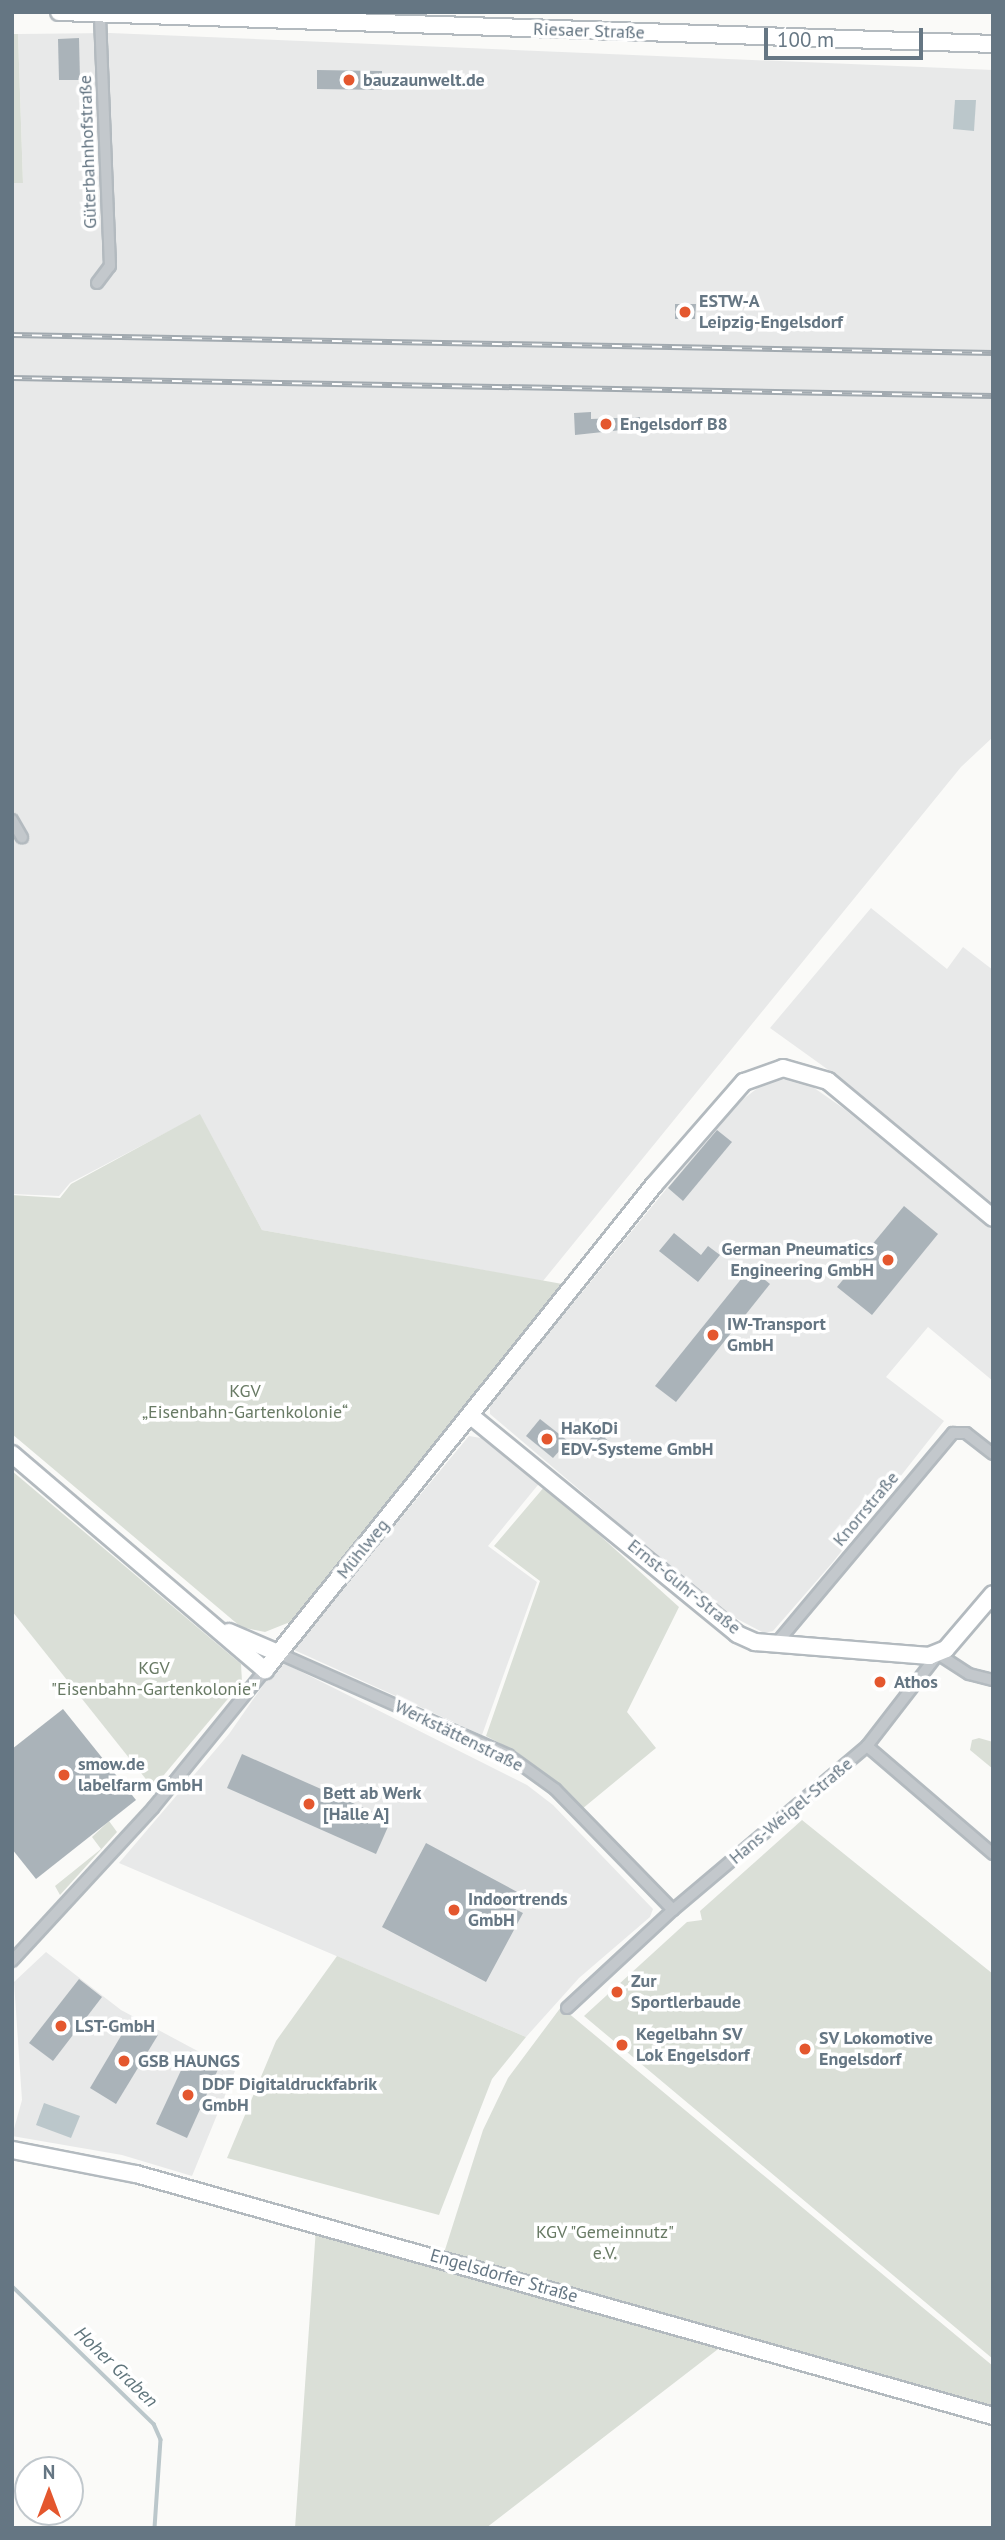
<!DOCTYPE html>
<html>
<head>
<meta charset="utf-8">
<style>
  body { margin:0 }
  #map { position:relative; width:1005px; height:2540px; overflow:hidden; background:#fafaf8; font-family:"PT Sans",sans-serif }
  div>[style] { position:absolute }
  .built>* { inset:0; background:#e8e9e9 }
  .green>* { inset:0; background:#dadfd7 }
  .water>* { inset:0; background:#bbc7cb }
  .stream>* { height:3.5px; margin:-1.75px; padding:0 1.75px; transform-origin:1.75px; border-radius:1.75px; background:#bbc7cb }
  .building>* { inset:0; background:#aab3b9 }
  .roads { filter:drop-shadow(2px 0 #b3babf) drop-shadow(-2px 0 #b3babf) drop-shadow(0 2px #b3babf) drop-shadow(0 -2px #b3babf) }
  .street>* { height:10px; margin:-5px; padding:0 5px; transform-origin:5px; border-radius:5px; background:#c3c8cc }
  .secondary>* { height:16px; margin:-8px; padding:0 8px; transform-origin:8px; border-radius:8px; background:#fff }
  .rail>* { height:6px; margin-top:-3px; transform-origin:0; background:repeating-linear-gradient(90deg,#fff 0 10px,#a2aab0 0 20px); box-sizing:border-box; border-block:2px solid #a2aab0 }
  .dots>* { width:19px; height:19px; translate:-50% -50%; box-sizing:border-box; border:4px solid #fff; border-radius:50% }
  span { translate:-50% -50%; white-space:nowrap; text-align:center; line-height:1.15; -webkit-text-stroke:7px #fff; paint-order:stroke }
  .street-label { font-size:18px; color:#657683 }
  .poi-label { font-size:18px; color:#657683; font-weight:700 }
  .left { translate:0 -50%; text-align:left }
  .right { translate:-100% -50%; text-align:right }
  .park-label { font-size:18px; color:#687a64 }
  .water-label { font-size:19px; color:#60757c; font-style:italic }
  .frame { position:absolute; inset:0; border:14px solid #657683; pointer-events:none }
  .north { position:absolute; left:14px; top:2456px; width:70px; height:70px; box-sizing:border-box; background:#fff; border:2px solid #c1c8cd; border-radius:50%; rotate:0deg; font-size:19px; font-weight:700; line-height:28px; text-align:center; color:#657683 }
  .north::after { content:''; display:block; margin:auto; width:24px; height:32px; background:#e4572e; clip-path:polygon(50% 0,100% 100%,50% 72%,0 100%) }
  .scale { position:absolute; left:764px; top:28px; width:159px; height:32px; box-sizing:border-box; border:4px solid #657683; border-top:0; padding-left:9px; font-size:21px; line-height:24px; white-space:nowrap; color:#657683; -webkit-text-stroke:5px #fff; paint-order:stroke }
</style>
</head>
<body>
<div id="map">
  <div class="built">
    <i style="clip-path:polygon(110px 33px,993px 70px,993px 737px,961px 767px,543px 1281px,262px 1230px,200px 1115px,70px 1183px,59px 1196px,12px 1194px,12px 183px,23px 182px,18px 34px)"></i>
    <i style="clip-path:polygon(871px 908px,947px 969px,963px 947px,993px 970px,993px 1209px,848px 1084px,770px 1028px)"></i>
    <i style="clip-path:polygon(781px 1079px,807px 1083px,843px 1108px,993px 1230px,993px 1381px,928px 1327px,886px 1377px,944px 1421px,833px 1562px,773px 1631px,764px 1633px,724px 1612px,490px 1414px,490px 1405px,734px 1106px,763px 1084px)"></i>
    <i style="clip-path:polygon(469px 1436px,493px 1440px,542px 1480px,488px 1546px,537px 1582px,482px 1735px,292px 1649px)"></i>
    <i style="clip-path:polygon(280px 1661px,527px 1785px,553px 1805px,653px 1909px,650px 1917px,579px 1978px,526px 2037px,119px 1863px,229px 1734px)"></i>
    <i style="clip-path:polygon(46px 1952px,121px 2010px,235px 2071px,192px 2176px,122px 2155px,12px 2136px,22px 2100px,14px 1982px)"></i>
  </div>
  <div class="green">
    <i style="clip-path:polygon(12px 34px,18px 34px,23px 183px,12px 183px)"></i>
    <i style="clip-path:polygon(200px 1114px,262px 1230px,568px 1285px,290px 1622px,265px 1632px,241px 1627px,12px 1434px,12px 1195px,60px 1198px,71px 1184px)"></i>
    <i style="clip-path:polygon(12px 1471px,241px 1664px,242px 1682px,153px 1788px,12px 1611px)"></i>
    <i style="clip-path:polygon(545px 1486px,679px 1607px,627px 1712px,656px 1748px,582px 1809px,517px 1752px,486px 1736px,540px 1581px,494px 1546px)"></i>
    <i style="clip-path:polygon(979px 1738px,993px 1742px,993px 1769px,970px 1750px,972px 1740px)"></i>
    <i style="clip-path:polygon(802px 1820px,993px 1974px,993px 2359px,584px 2016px,687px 1922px,702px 1920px,700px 1911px)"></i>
    <i style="clip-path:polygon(109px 1821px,117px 1832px,60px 1895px,55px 1886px,101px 1849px,92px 1837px)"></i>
    <i style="clip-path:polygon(337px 1956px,526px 2037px,492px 2079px,439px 2215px,227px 2158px,276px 2041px)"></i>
    <i style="clip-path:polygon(561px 2007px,993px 2366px,993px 2410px,735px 2336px,486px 2528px,295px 2528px,316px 2228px,444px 2253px,483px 2130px,508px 2078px)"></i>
  </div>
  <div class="water">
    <i style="clip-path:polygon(955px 100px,976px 100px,974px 131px,953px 129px)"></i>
    <i style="clip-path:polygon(44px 2103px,80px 2116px,71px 2138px,36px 2125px)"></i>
  </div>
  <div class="stream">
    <i style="left:12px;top:2286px;width:198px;rotate:44.2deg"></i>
    <i style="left:154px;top:2424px;width:17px;rotate:66deg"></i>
    <i style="left:161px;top:2440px;width:88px;rotate:93.9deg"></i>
  </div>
  <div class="building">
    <i style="clip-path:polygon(79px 38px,80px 80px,59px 80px,58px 39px)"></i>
    <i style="clip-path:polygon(317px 70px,382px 71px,382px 90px,317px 89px)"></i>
    <i style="clip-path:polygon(675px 304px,696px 304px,695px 319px,675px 319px)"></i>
    <i style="clip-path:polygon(591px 412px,591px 419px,640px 417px,640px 428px,575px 435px,574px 413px)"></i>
    <i style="clip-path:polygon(717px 1130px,732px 1142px,683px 1201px,668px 1188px)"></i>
    <i style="clip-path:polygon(904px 1206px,938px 1234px,872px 1315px,837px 1287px)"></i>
    <i style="clip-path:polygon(674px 1233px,701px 1255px,708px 1246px,720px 1255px,698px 1282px,659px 1251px)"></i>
    <i style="clip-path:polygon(750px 1268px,770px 1284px,676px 1402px,655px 1386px)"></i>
    <i style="clip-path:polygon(540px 1419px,568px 1441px,553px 1458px,526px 1436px)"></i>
    <i style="clip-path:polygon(605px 1422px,613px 1429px,605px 1438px,616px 1447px,606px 1459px,596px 1449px,588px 1459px,579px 1452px)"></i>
    <i style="clip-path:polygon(63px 1709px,136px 1800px,36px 1879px,12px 1849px,12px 1749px)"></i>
    <i style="clip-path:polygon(242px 1754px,391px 1820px,376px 1854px,227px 1788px)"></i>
    <i style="clip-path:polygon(426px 1843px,521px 1894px,513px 1908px,523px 1913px,486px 1982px,382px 1927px)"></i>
    <i style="clip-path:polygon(79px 1979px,102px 1997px,53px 2061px,29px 2043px)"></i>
    <i style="clip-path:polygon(131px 2019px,158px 2035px,116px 2104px,90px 2088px)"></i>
    <i style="clip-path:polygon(190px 2051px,220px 2065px,187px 2138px,156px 2124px)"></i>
  </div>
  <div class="roads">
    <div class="street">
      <i style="left:97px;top:283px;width:21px;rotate:-53deg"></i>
      <i style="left:110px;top:266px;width:252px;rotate:-92.3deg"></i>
      <i style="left:12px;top:820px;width:20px;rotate:60deg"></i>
      <i style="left:775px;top:1645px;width:277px;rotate:-50deg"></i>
      <i style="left:953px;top:1433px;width:13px"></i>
      <i style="left:966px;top:1433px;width:34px;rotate:38deg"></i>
      <i style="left:278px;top:1653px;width:252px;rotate:23.9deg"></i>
      <i style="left:508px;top:1755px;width:58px;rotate:35.9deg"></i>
      <i style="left:555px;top:1789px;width:169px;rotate:45.7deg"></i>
      <i style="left:867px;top:1746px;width:166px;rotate:40.6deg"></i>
      <i style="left:12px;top:1961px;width:208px;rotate:-47.3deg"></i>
      <i style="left:153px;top:1808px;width:178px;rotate:-50.9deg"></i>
      <i style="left:567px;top:2008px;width:144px;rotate:-42.8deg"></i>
      <i style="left:673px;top:1910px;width:254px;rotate:-40.2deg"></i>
      <i style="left:867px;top:1746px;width:116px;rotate:-52.3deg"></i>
      <i style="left:938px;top:1654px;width:37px;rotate:33deg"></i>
      <i style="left:969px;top:1674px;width:25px;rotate:14deg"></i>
    </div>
    <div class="secondary">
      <i style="left:59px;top:12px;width:935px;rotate:1.96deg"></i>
      <i style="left:471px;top:1416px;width:344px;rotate:39.3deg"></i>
      <i style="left:737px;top:1634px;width:20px;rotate:24deg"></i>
      <i style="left:755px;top:1642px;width:175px;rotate:4.6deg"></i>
      <i style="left:929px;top:1656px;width:18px;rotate:-22deg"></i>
      <i style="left:946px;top:1649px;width:72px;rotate:-49.5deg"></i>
      <i style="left:12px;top:1454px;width:333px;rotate:40.5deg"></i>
      <i style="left:265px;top:1670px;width:622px;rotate:-51.27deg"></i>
      <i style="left:654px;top:1185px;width:137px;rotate:-48.9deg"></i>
      <i style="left:744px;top:1082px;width:41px;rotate:-19.7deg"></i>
      <i style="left:783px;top:1068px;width:47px;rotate:16.1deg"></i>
      <i style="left:828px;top:1081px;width:214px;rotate:39.7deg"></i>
      <i style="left:229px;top:1632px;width:53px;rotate:23.2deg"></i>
      <i style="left:12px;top:2150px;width:126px;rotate:11deg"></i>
      <i style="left:136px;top:2174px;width:891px;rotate:15.77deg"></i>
    </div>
  </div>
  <div class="rail">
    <i style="left:12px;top:335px;width:981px;rotate:1.05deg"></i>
    <i style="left:12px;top:378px;width:981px;rotate:1.05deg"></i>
  </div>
  <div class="dots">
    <i style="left:349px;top:80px;background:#e4572e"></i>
    <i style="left:685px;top:312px;background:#e4572e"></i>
    <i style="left:606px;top:424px;background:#e4572e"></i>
    <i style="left:888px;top:1260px;background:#e4572e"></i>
    <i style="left:713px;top:1335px;background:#e4572e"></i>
    <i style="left:547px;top:1439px;background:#e4572e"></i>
    <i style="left:880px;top:1682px;background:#e4572e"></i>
    <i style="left:64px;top:1775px;background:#e4572e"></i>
    <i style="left:309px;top:1804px;background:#e4572e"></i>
    <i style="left:454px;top:1910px;background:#e4572e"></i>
    <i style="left:617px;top:1992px;background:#e4572e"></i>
    <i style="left:61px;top:2026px;background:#e4572e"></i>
    <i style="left:622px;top:2045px;background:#e4572e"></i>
    <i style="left:805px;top:2049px;background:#e4572e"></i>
    <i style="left:124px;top:2061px;background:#e4572e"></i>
    <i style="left:188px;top:2095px;background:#e4572e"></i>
  </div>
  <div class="street-label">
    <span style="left:589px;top:31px;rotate:2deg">Riesaer Straße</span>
    <span style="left:88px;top:152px;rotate:-92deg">Güterbahnhofstraße</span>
    <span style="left:866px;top:1509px;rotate:-50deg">Knorrstraße</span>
    <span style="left:363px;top:1549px;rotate:-51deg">Mühlweg</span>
    <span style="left:684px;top:1587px;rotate:39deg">Ernst-Guhr-Straße</span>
    <span style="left:459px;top:1736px;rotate:26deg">Werkstättenstraße</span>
    <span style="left:791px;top:1811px;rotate:-40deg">Hans-Weigel-Straße</span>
    <span style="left:504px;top:2276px;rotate:16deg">Engelsdorfer Straße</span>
  </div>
  <div class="poi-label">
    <span class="left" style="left:363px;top:80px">bauzaunwelt.de</span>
    <span class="left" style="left:699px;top:312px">ESTW-A<br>Leipzig-Engelsdorf</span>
    <span class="left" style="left:620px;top:424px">Engelsdorf B8</span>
    <span class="right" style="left:874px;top:1260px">German Pneumatics<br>Engineering GmbH</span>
    <span class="left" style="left:727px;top:1335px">IW-Transport<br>GmbH</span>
    <span class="left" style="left:561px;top:1439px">HaKoDi<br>EDV-Systeme GmbH</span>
    <span class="left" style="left:894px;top:1682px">Athos</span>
    <span class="left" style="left:78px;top:1775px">smow.de<br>labelfarm GmbH</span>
    <span class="left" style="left:323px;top:1804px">Bett ab Werk<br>[Halle A]</span>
    <span class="left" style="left:468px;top:1910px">Indoortrends<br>GmbH</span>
    <span class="left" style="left:631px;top:1992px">Zur<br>Sportlerbaude</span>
    <span class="left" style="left:75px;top:2026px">LST-GmbH</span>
    <span class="left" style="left:636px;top:2045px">Kegelbahn SV<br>Lok Engelsdorf</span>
    <span class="left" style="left:819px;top:2049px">SV Lokomotive<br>Engelsdorf</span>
    <span class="left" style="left:138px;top:2061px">GSB HAUNGS</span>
    <span class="left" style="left:202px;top:2095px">DDF Digitaldruckfabrik<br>GmbH</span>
  </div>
  <div class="park-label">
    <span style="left:245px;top:1402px">KGV<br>„Eisenbahn-Gartenkolonie“</span>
    <span style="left:154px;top:1679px">KGV<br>"Eisenbahn-Gartenkolonie"</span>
    <span style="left:605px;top:2243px">KGV "Gemeinnutz"<br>e.V.</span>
  </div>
  <div class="water-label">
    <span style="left:116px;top:2367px;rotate:44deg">Hoher Graben</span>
  </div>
  <div class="frame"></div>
  <div class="north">N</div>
  <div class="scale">100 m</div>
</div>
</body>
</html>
